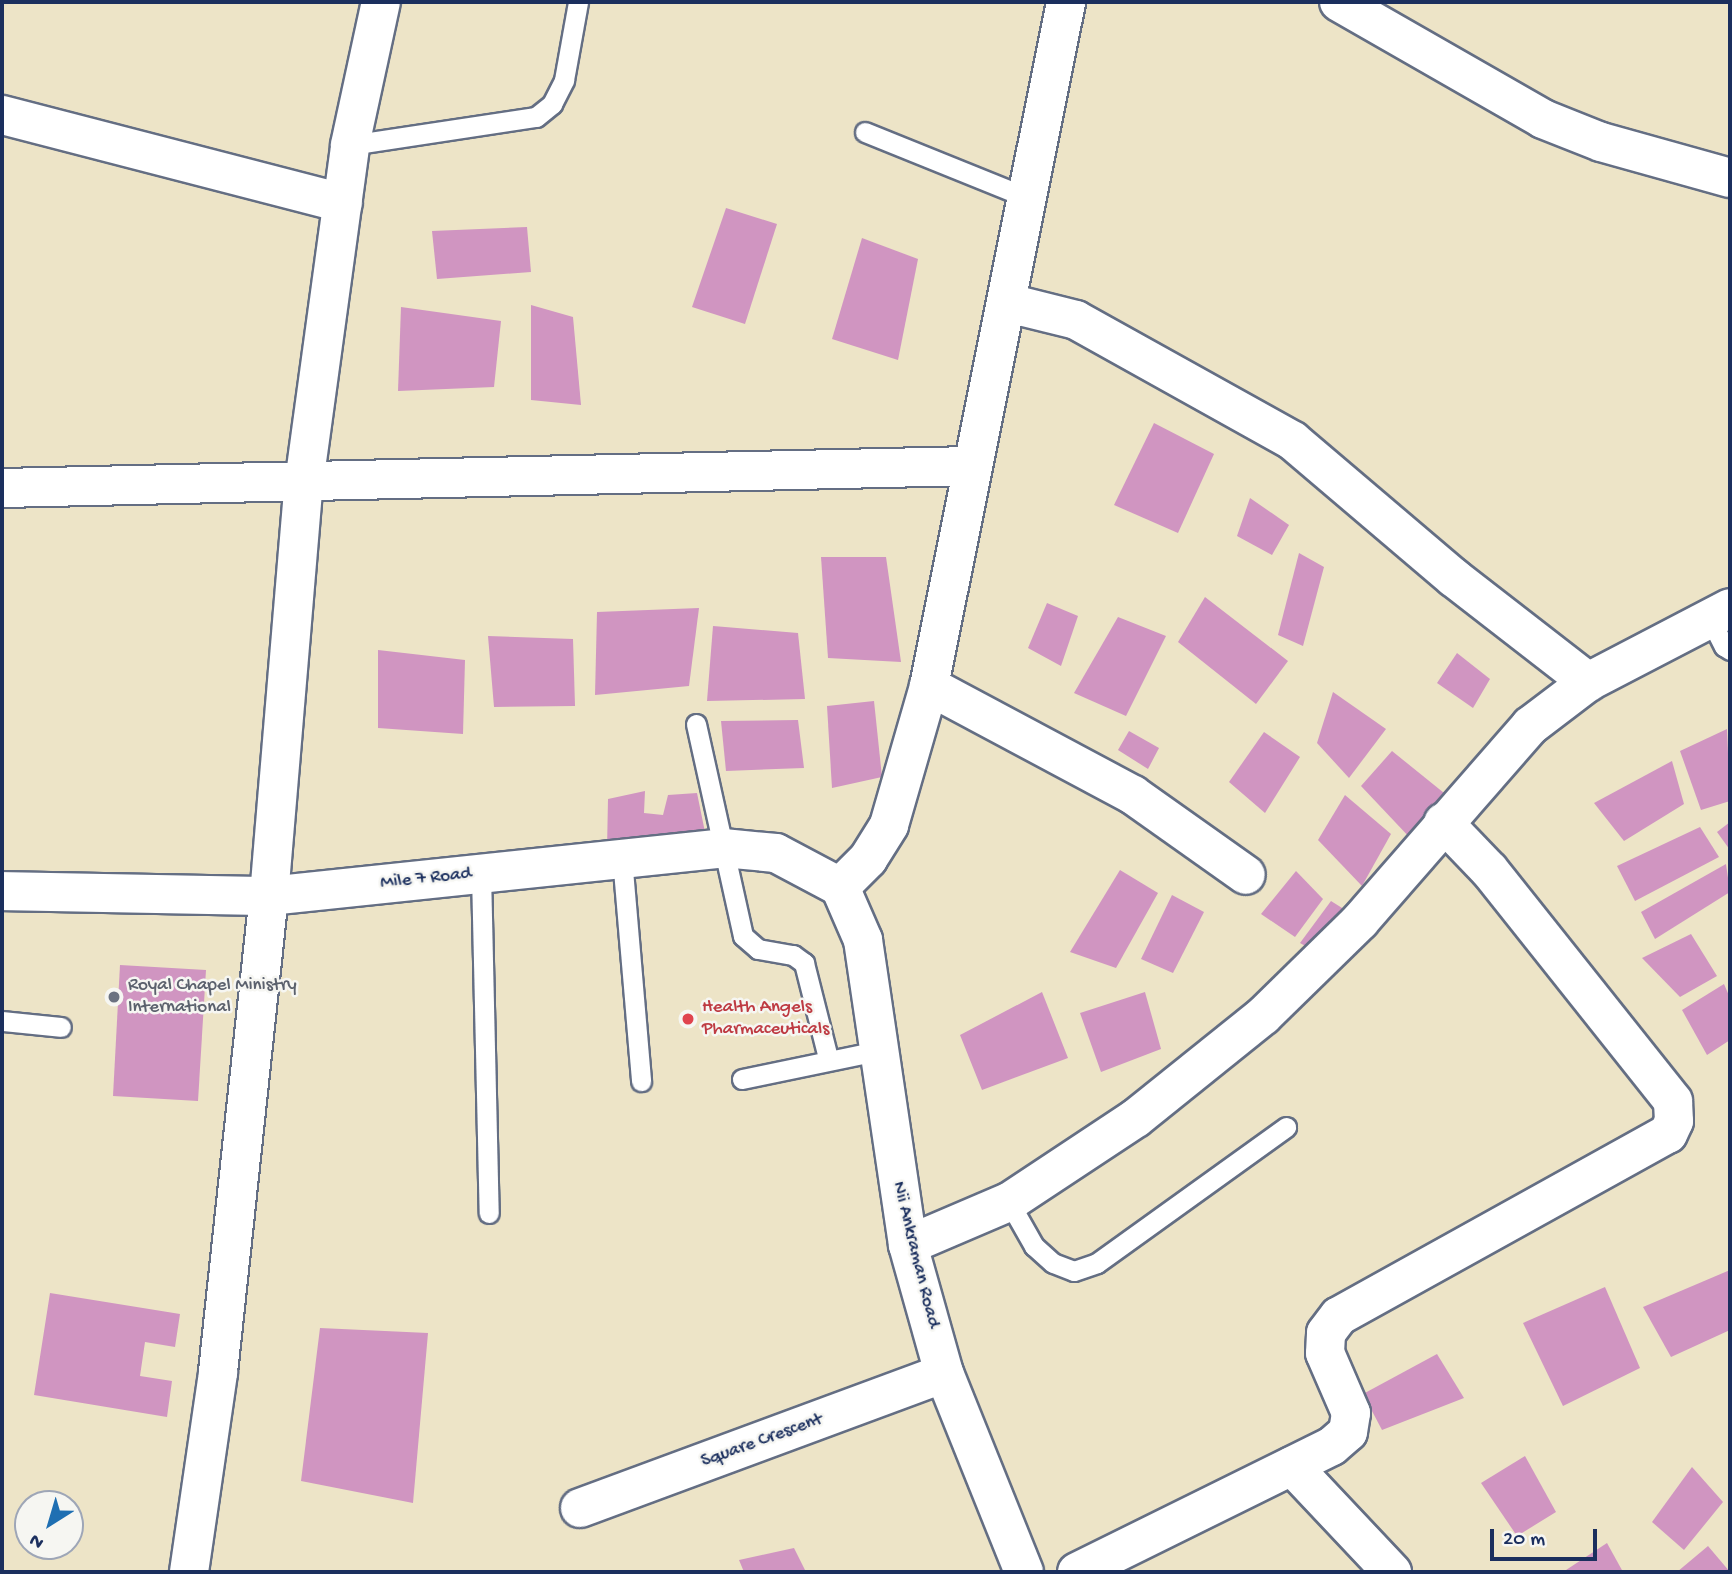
<!DOCTYPE html>
<html>
<head>
<meta charset="utf-8">
<style>
  body { margin:0 }
  #map { position:relative; width:1732px; height:1574px; overflow:hidden; background:#ede4c7; font-family:"Gochi Hand",sans-serif }
  div>[style] { position:absolute }
  .building>* { inset:0; background:#d095c1 }
  .roads { filter:drop-shadow(2px 0 #646e83) drop-shadow(-2px 0 #646e83) drop-shadow(0 2px #646e83) drop-shadow(0 -2px #646e83) }
  .lane>* { height:19px; margin:-9.5px; padding:0 9.5px; transform-origin:9.5px; border-radius:9.5px; background:#fff }
  .street>* { height:38px; margin:-19px; padding:0 19px; transform-origin:19px; border-radius:19px; background:#fff }
  .secondary>* { height:38px; margin:-19px; padding:0 19px; transform-origin:19px; border-radius:19px; background:#fff }
  .dots>* { width:19px; height:19px; translate:-50% -50%; box-sizing:border-box; border:4px solid #f6f6f2; border-radius:50% }
  span { translate:-50% -50%; white-space:nowrap; text-align:center; line-height:1.15; -webkit-text-stroke:5px #f6f6f2; paint-order:stroke }
  .street-label { font-size:19px; color:#1b2f5e }
  .worship-label { font-size:19px; color:#5b616d }
  .left { translate:0 -50%; text-align:left }
  .health-label { font-size:19px; color:#be3a42 }
  .frame { position:absolute; inset:0; border:4px solid #1b2f5e; pointer-events:none }
  .north { position:absolute; left:14px; top:1490px; width:70px; height:70px; box-sizing:border-box; background:#f6f6f2; border:2px solid #9ea6b7; border-radius:50%; rotate:217deg; font-size:19px; font-weight:700; line-height:28px; text-align:center; color:#1b2f5e }
  .north::after { content:''; display:block; margin:auto; width:24px; height:32px; background:#1f6fb2; clip-path:polygon(50% 0,100% 100%,50% 72%,0 100%) }
  .scale { position:absolute; left:1490px; top:1529px; width:107px; height:32px; box-sizing:border-box; border:4px solid #1b2f5e; border-top:0; padding-left:9px; font-size:21px; line-height:24px; white-space:nowrap; color:#1b2f5e; -webkit-text-stroke:5px #f6f6f2; paint-order:stroke }
</style>
</head>
<body>
<div id="map">
  <div class="building">
    <i style="clip-path:polygon(726px 208px,777px 224px,745px 324px,692px 307px)"></i>
    <i style="clip-path:polygon(527px 227px,531px 272px,437px 279px,432px 231px)"></i>
    <i style="clip-path:polygon(862px 238px,918px 259px,898px 360px,832px 339px)"></i>
    <i style="clip-path:polygon(531px 305px,573px 317px,581px 405px,531px 400px)"></i>
    <i style="clip-path:polygon(401px 307px,501px 321px,494px 387px,398px 391px)"></i>
    <i style="clip-path:polygon(1154px 423px,1214px 454px,1178px 533px,1114px 505px)"></i>
    <i style="clip-path:polygon(1250px 498px,1289px 525px,1272px 555px,1237px 536px)"></i>
    <i style="clip-path:polygon(1299px 553px,1324px 567px,1303px 646px,1278px 635px)"></i>
    <i style="clip-path:polygon(821px 557px,886px 557px,901px 662px,828px 658px)"></i>
    <i style="clip-path:polygon(1205px 597px,1288px 661px,1256px 704px,1178px 642px)"></i>
    <i style="clip-path:polygon(1047px 603px,1078px 616px,1061px 666px,1028px 648px)"></i>
    <i style="clip-path:polygon(699px 608px,689px 686px,595px 695px,597px 612px)"></i>
    <i style="clip-path:polygon(1118px 617px,1166px 636px,1126px 716px,1074px 693px)"></i>
    <i style="clip-path:polygon(713px 626px,798px 633px,805px 699px,707px 701px)"></i>
    <i style="clip-path:polygon(488px 636px,573px 639px,575px 706px,494px 707px)"></i>
    <i style="clip-path:polygon(378px 650px,465px 660px,463px 734px,378px 728px)"></i>
    <i style="clip-path:polygon(1457px 653px,1490px 679px,1473px 708px,1437px 683px)"></i>
    <i style="clip-path:polygon(1333px 692px,1386px 729px,1349px 778px,1317px 743px)"></i>
    <i style="clip-path:polygon(874px 701px,882px 777px,832px 788px,827px 706px)"></i>
    <i style="clip-path:polygon(798px 720px,804px 768px,726px 771px,721px 721px)"></i>
    <i style="clip-path:polygon(1727px 729px,1730px 801px,1701px 810px,1680px 751px)"></i>
    <i style="clip-path:polygon(1129px 731px,1159px 748px,1148px 769px,1118px 750px)"></i>
    <i style="clip-path:polygon(1264px 732px,1300px 757px,1265px 813px,1229px 782px)"></i>
    <i style="clip-path:polygon(1392px 751px,1449px 797px,1412px 840px,1361px 786px)"></i>
    <i style="clip-path:polygon(1672px 761px,1684px 804px,1624px 841px,1594px 803px)"></i>
    <i style="clip-path:polygon(645px 791px,644px 813px,663px 815px,668px 795px,697px 793px,706px 837px,607px 849px,608px 799px)"></i>
    <i style="clip-path:polygon(1345px 795px,1391px 834px,1362px 886px,1318px 840px)"></i>
    <i style="clip-path:polygon(1730px 822px,1730px 850px,1717px 832px)"></i>
    <i style="clip-path:polygon(1700px 827px,1719px 857px,1635px 901px,1617px 866px)"></i>
    <i style="clip-path:polygon(1726px 864px,1730px 892px,1655px 939px,1641px 912px)"></i>
    <i style="clip-path:polygon(1120px 870px,1158px 893px,1116px 968px,1070px 952px)"></i>
    <i style="clip-path:polygon(1296px 871px,1323px 899px,1295px 937px,1261px 914px)"></i>
    <i style="clip-path:polygon(1172px 895px,1204px 912px,1173px 973px,1141px 959px)"></i>
    <i style="clip-path:polygon(1331px 901px,1350px 913px,1316px 952px,1300px 943px)"></i>
    <i style="clip-path:polygon(1691px 934px,1717px 976px,1680px 997px,1642px 958px)"></i>
    <i style="clip-path:polygon(120px 965px,206px 970px,198px 1101px,113px 1096px)"></i>
    <i style="clip-path:polygon(1724px 984px,1730px 998px,1730px 1040px,1707px 1055px,1682px 1010px)"></i>
    <i style="clip-path:polygon(1042px 992px,1068px 1058px,982px 1090px,960px 1035px)"></i>
    <i style="clip-path:polygon(1145px 992px,1161px 1049px,1101px 1072px,1080px 1013px)"></i>
    <i style="clip-path:polygon(1730px 1270px,1730px 1330px,1671px 1357px,1643px 1307px)"></i>
    <i style="clip-path:polygon(1605px 1287px,1640px 1368px,1563px 1406px,1523px 1323px)"></i>
    <i style="clip-path:polygon(50px 1293px,180px 1314px,175px 1347px,145px 1342px,140px 1376px,172px 1381px,167px 1417px,34px 1395px)"></i>
    <i style="clip-path:polygon(320px 1328px,428px 1333px,413px 1503px,301px 1481px)"></i>
    <i style="clip-path:polygon(1437px 1354px,1464px 1398px,1382px 1430px,1363px 1394px)"></i>
    <i style="clip-path:polygon(1525px 1456px,1556px 1512px,1517px 1536px,1481px 1483px)"></i>
    <i style="clip-path:polygon(1692px 1467px,1723px 1502px,1684px 1550px,1652px 1522px)"></i>
    <i style="clip-path:polygon(1607px 1543px,1623px 1572px,1563px 1572px)"></i>
    <i style="clip-path:polygon(1708px 1546px,1730px 1572px,1677px 1572px)"></i>
    <i style="clip-path:polygon(794px 1548px,806px 1572px,744px 1572px,739px 1560px)"></i>
  </div>
  <div class="roads">
    <div class="lane">
      <i style="left:865px;top:132px;width:176px;rotate:22deg"></i>
      <i style="left:350px;top:145px;width:188px;rotate:-8.6deg"></i>
      <i style="left:536px;top:117px;width:21px;rotate:-39deg"></i>
      <i style="left:552px;top:104px;width:27px;rotate:-63deg"></i>
      <i style="left:564px;top:80px;width:79px;rotate:-79.8deg"></i>
      <i style="left:1709px;top:617px;width:33px;rotate:63deg"></i>
      <i style="left:1724px;top:646px;width:7px;rotate:34deg"></i>
      <i style="left:696px;top:724px;width:217px;rotate:77.5deg"></i>
      <i style="left:743px;top:936px;width:20px;rotate:41deg"></i>
      <i style="left:758px;top:949px;width:36px;rotate:10deg"></i>
      <i style="left:793px;top:955px;width:14px;rotate:36deg"></i>
      <i style="left:804px;top:963px;width:98px;rotate:75.8deg"></i>
      <i style="left:622px;top:858px;width:224px;rotate:85.1deg"></i>
      <i style="left:481px;top:873px;width:340px;rotate:88.7deg"></i>
      <i style="left:2px;top:1021px;width:59px;rotate:5.8deg"></i>
      <i style="left:742px;top:1079px;width:138px;rotate:-11.7deg"></i>
      <i style="left:1009px;top:1202px;width:51px;rotate:60.4deg"></i>
      <i style="left:1034px;top:1246px;width:25px;rotate:42deg"></i>
      <i style="left:1053px;top:1263px;width:22px;rotate:21deg"></i>
      <i style="left:1074px;top:1271px;width:24px;rotate:-19deg"></i>
      <i style="left:1097px;top:1263px;width:233px;rotate:-35.7deg"></i>
    </div>
    <div class="street">
      <i style="left:1339px;top:2px;width:235px;rotate:29.8deg"></i>
      <i style="left:1543px;top:119px;width:62px;rotate:21.6deg"></i>
      <i style="left:1601px;top:142px;width:134px;rotate:15.6deg"></i>
      <i style="left:2px;top:115px;width:352px;rotate:14.5deg"></i>
      <i style="left:1008px;top:303px;width:70px;rotate:14deg"></i>
      <i style="left:1076px;top:320px;width:248px;rotate:29.1deg"></i>
      <i style="left:1293px;top:441px;width:211px;rotate:40.4deg"></i>
      <i style="left:1454px;top:578px;width:170px;rotate:37.8deg"></i>
      <i style="left:2px;top:488px;width:969px;rotate:-1.3deg"></i>
      <i style="left:929px;top:686px;width:231px;rotate:28.1deg"></i>
      <i style="left:1133px;top:795px;width:138px;rotate:35.3deg"></i>
      <i style="left:840px;top:887px;width:40px;rotate:-45deg"></i>
      <i style="left:868px;top:859px;width:40px;rotate:-58deg"></i>
      <i style="left:889px;top:825px;width:145px;rotate:-73.9deg"></i>
      <i style="left:929px;top:686px;width:698px;rotate:-78.67deg"></i>
      <i style="left:908px;top:1245px;width:110px;rotate:-23.1deg"></i>
      <i style="left:1009px;top:1202px;width:152px;rotate:-33.5deg"></i>
      <i style="left:1136px;top:1118px;width:163px;rotate:-38.8deg"></i>
      <i style="left:1263px;top:1016px;width:136px;rotate:-44.4deg"></i>
      <i style="left:1360px;top:921px;width:259px;rotate:-48.9deg"></i>
      <i style="left:1530px;top:726px;width:73px;rotate:-37.2deg"></i>
      <i style="left:1588px;top:682px;width:160px;rotate:-27.5deg"></i>
      <i style="left:1292px;top:1466px;width:146px;rotate:46.7deg"></i>
      <i style="left:580px;top:1508px;width:388px;rotate:-20.3deg"></i>
      <i style="left:189px;top:1572px;width:202px;rotate:-81.7deg"></i>
      <i style="left:218px;top:1372px;width:479px;rotate:-83.9deg"></i>
      <i style="left:269px;top:896px;width:414px;rotate:-85.2deg"></i>
      <i style="left:304px;top:483px;width:341px;rotate:-82.2deg"></i>
      <i style="left:350px;top:145px;width:146px;rotate:-77.8deg"></i>
      <i style="left:1077px;top:1572px;width:284px;rotate:-26.3deg"></i>
      <i style="left:1332px;top:1446px;width:21px;rotate:-41deg"></i>
      <i style="left:1348px;top:1432px;width:19px;rotate:-81deg"></i>
      <i style="left:1351px;top:1413px;width:65px;rotate:-113.4deg"></i>
      <i style="left:1325px;top:1353px;width:20px;rotate:-87deg"></i>
      <i style="left:1326px;top:1333px;width:21px;rotate:-53deg"></i>
      <i style="left:1339px;top:1316px;width:376px;rotate:-29deg"></i>
      <i style="left:1668px;top:1134px;width:14px;rotate:-65deg"></i>
      <i style="left:1674px;top:1121px;width:20px;rotate:-93deg"></i>
      <i style="left:1673px;top:1101px;width:295px;rotate:-128.5deg"></i>
      <i style="left:1489px;top:870px;width:66px;rotate:-133.8deg"></i>
    </div>
    <div class="secondary">
      <i style="left:2px;top:891px;width:267px;rotate:1.1deg"></i>
      <i style="left:269px;top:896px;width:457px;rotate:-6deg"></i>
      <i style="left:723px;top:848px;width:53px;rotate:5.4deg"></i>
      <i style="left:776px;top:853px;width:72px;rotate:28deg"></i>
      <i style="left:840px;top:887px;width:58px;rotate:66.5deg"></i>
      <i style="left:863px;top:940px;width:308px;rotate:81.6deg"></i>
      <i style="left:908px;top:1245px;width:133px;rotate:74.3deg"></i>
      <i style="left:944px;top:1373px;width:214px;rotate:68.1deg"></i>
    </div>
  </div>
  <div class="dots">
    <i style="left:114px;top:997px;background:#6b7280"></i>
    <i style="left:688px;top:1019px;background:#e0444e"></i>
  </div>
  <div class="street-label">
    <span style="left:426px;top:879px;rotate:-6deg">Mile 7 Road</span>
    <span style="left:915px;top:1255px;rotate:76deg">Nii Ankraman Road</span>
    <span style="left:762px;top:1441px;rotate:-20deg">Square Crescent</span>
  </div>
  <div class="worship-label">
    <span class="left" style="left:128px;top:997px">Royal Chapel Ministry<br>International</span>
  </div>
  <div class="health-label">
    <span class="left" style="left:702px;top:1019px">Health Angels<br>Pharmaceuticals</span>
  </div>
  <div class="frame"></div>
  <div class="north">N</div>
  <div class="scale">20 m</div>
</div>
</body>
</html>
